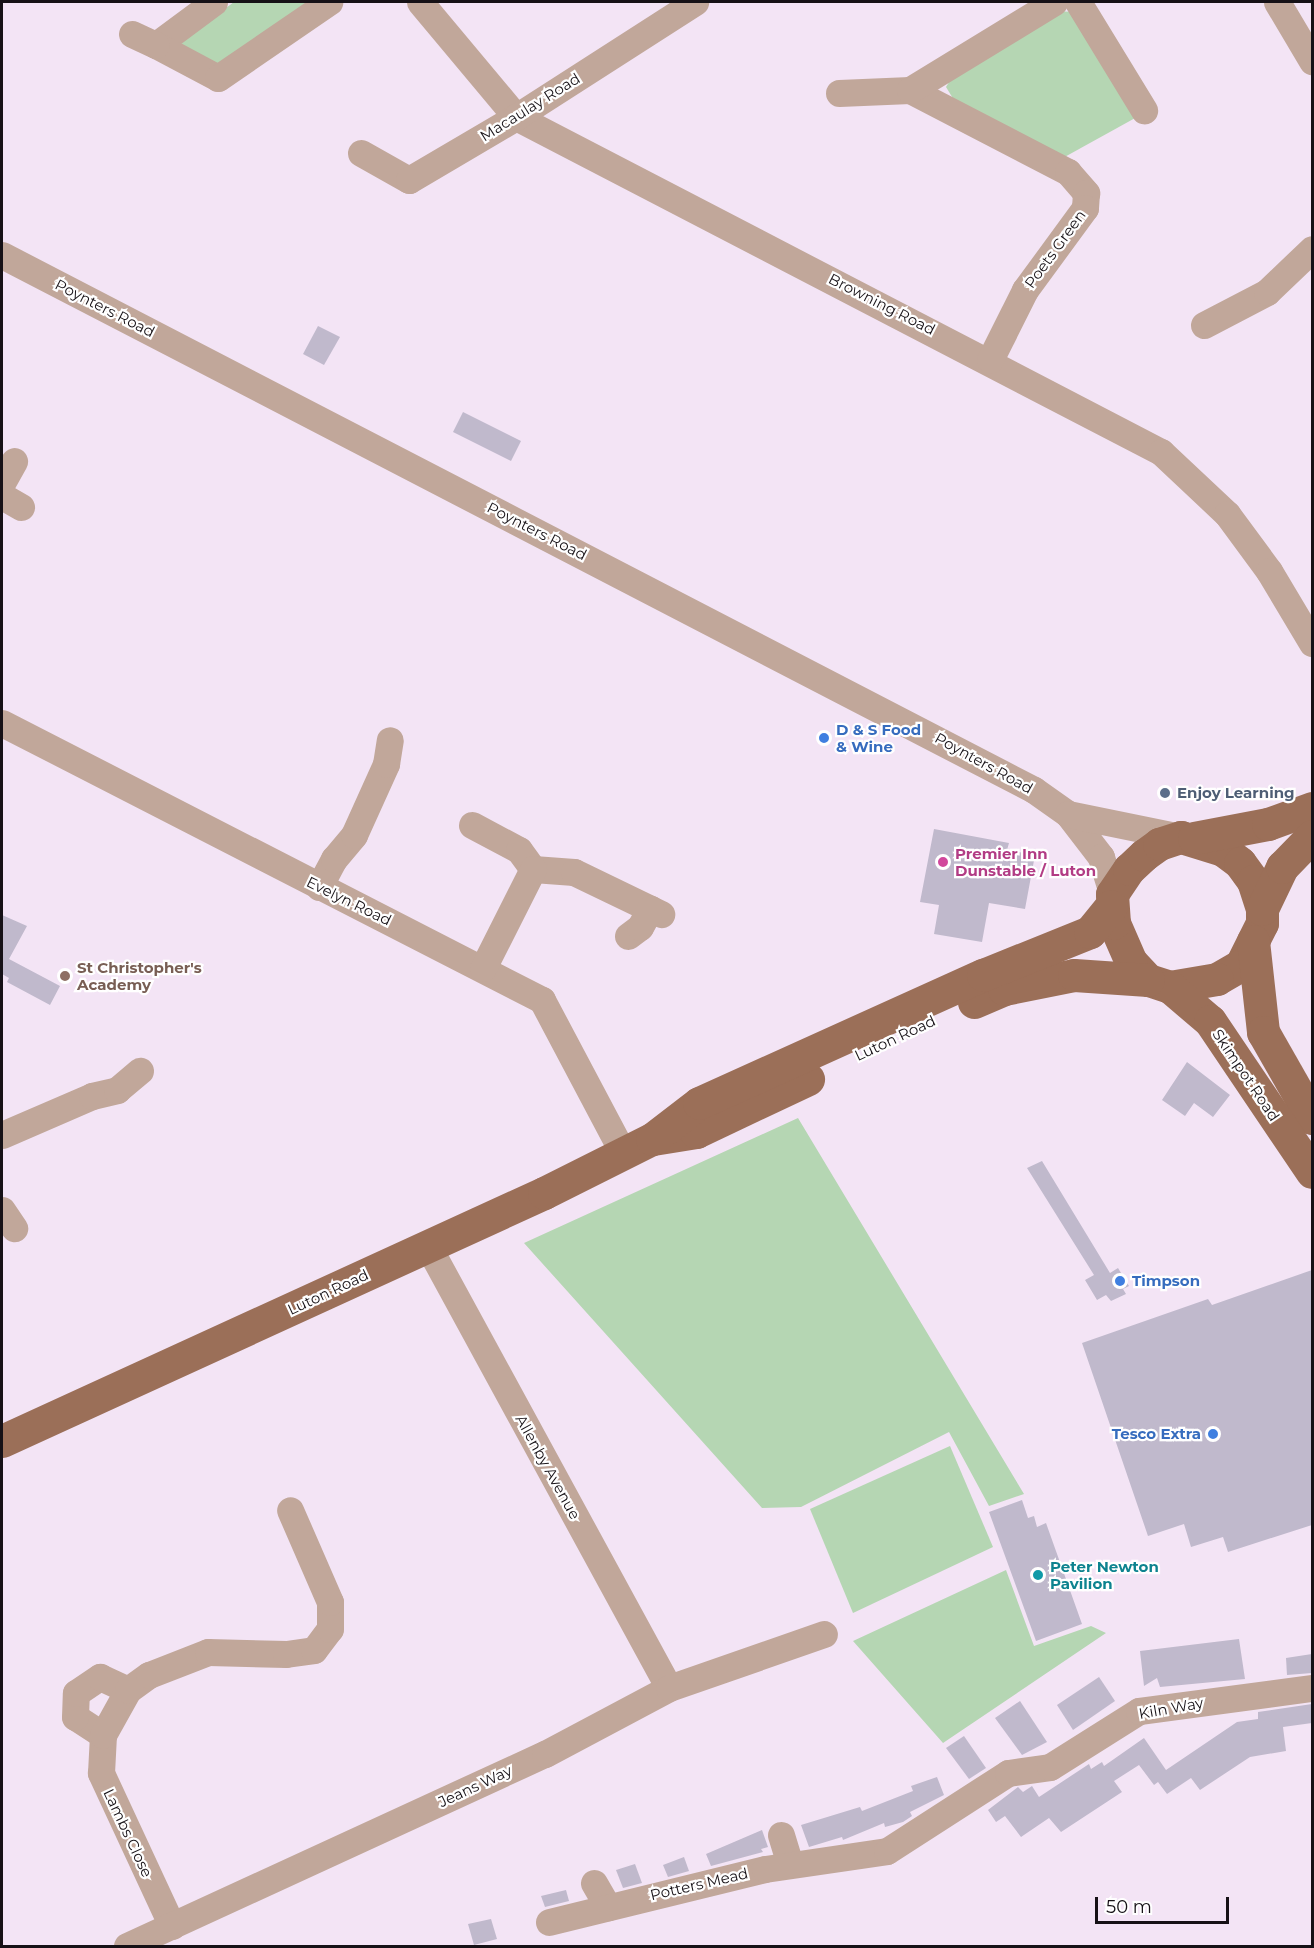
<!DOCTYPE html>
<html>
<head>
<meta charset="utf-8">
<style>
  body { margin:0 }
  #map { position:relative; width:1314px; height:1948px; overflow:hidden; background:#f3e4f5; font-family:Montserrat,sans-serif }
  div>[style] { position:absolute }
  .green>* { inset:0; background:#b5d6b3 }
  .building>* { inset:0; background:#c0b9cc }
  .minor>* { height:27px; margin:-13.5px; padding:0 13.5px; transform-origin:13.5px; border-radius:13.5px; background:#c1a79a }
  .major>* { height:33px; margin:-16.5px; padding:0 16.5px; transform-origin:16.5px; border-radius:16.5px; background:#9b6f58 }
  .dots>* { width:16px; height:16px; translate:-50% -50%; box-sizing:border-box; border:3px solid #fff; border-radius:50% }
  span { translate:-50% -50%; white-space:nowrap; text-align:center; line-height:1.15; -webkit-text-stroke:4.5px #fff; paint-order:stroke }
  .street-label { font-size:15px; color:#161116 }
  .shop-label { font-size:15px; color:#366cbe; font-weight:700 }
  .left { translate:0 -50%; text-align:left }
  .right { translate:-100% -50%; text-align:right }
  .service-label { font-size:15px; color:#4e5e75; font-weight:700 }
  .hotel-label { font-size:15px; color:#b23c85; font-weight:700 }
  .education-label { font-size:15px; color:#785e54; font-weight:700 }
  .culture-label { font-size:15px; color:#0d838f; font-weight:700 }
  .frame { position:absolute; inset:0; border:3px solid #161116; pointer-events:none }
  .scale { position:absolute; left:1095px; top:1897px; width:134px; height:27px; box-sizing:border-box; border:3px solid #161116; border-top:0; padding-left:8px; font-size:18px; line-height:21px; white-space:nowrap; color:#161116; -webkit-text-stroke:4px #fff; paint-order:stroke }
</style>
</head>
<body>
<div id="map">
  <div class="green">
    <i style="clip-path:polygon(234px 2px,316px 2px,218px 69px,182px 52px,181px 41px)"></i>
    <i style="clip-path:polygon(1052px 11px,1077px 12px,1137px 117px,1061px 159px,957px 105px,946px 87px,956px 71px)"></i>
    <i style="clip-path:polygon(798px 1118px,1024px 1494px,989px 1506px,949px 1432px,801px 1507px,762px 1508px,524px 1243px)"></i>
    <i style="clip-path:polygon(950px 1446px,993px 1547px,853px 1613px,810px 1509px)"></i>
    <i style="clip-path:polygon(1006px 1570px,1034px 1646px,1091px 1626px,1106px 1633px,943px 1743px,853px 1641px)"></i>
  </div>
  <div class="building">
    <i style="clip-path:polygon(318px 326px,340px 337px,324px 365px,303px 354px)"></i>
    <i style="clip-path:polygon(463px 412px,521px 441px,511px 461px,453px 432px)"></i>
    <i style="clip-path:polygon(934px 829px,1009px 843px,1007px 850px,1035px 855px,1025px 909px,989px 903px,982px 942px,934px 934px,939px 905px,920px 902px)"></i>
    <i style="clip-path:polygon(2px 915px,27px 926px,9px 959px,60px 986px,50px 1005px,7px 982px,9px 978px,2px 974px)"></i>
    <i style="clip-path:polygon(1187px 1062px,1230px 1095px,1213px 1117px,1194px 1103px,1185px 1116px,1162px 1100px)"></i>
    <i style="clip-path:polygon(1042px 1161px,1110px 1273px,1118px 1268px,1129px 1286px,1123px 1289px,1126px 1294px,1111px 1301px,1106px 1295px,1097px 1300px,1085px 1280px,1094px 1275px,1027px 1168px)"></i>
    <i style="clip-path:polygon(1312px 1270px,1312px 1525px,1228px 1552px,1223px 1537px,1191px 1547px,1184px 1524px,1148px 1536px,1082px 1343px,1208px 1299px,1212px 1305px)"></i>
    <i style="clip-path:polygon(1022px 1500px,1028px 1518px,1034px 1516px,1037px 1527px,1046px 1523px,1082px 1624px,1036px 1641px,989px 1512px)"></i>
    <i style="clip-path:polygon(1239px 1639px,1245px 1679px,1160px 1687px,1157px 1678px,1144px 1686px,1140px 1651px)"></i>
    <i style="clip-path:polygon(1312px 1654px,1312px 1673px,1287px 1675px,1286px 1658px)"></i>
    <i style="clip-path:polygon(1099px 1677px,1115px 1701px,1073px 1730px,1057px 1705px)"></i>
    <i style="clip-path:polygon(1020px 1701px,1047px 1742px,1022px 1755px,995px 1718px)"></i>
    <i style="clip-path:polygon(1312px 1704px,1312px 1723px,1283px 1727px,1286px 1751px,1250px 1757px,1200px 1790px,1191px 1778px,1167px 1794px,1158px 1782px,1154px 1785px,1139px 1765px,1114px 1781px,1122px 1792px,1061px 1832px,1049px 1818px,1021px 1837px,1005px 1816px,996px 1822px,988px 1810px,1018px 1787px,1023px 1792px,1032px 1786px,1039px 1797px,1089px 1764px,1091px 1769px,1102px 1762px,1104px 1766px,1144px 1738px,1166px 1770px,1237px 1722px,1258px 1719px,1258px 1712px)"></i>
    <i style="clip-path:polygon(964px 1736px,986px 1768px,969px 1779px,946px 1748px)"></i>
    <i style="clip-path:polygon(937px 1777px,944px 1795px,910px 1812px,912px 1816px,903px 1822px,885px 1827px,884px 1823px,843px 1840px,842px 1837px,809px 1847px,801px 1825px,860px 1807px,862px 1811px,913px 1791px,911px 1786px)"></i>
    <i style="clip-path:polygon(762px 1830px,768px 1847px,761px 1849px,763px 1852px,711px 1866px,706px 1854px)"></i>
    <i style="clip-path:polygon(684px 1857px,689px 1871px,668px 1877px,663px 1865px)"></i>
    <i style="clip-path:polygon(635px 1864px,642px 1883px,623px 1888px,616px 1870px)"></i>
    <i style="clip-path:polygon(566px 1890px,569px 1901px,545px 1907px,541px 1896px)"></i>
    <i style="clip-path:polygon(491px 1919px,497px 1939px,474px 1945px,468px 1924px)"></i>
  </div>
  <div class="minor">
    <i style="left:214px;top:2px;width:72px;rotate:143.4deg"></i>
    <i style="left:156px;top:45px;width:70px;rotate:28deg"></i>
    <i style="left:218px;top:78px;width:135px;rotate:-34.4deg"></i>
    <i style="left:420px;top:2px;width:150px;rotate:50.1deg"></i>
    <i style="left:516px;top:117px;width:727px;rotate:27.45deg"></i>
    <i style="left:1161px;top:452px;width:91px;rotate:43.2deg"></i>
    <i style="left:1227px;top:514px;width:71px;rotate:53.6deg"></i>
    <i style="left:1269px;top:571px;width:84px;rotate:59.2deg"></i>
    <i style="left:1078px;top:2px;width:127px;rotate:58.6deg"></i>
    <i style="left:1277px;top:2px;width:69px;rotate:59.3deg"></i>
    <i style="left:132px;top:34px;width:26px;rotate:25deg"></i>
    <i style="left:910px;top:90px;width:178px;rotate:27.4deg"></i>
    <i style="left:1068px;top:172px;width:28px;rotate:49deg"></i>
    <i style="left:1086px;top:193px;width:15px;rotate:94deg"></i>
    <i style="left:1085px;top:208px;width:102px;rotate:126.2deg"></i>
    <i style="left:1025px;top:290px;width:78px;rotate:116.6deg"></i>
    <i style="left:839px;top:93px;width:71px;rotate:-2.4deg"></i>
    <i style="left:910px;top:90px;width:169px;rotate:-31.4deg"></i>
    <i style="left:361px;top:153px;width:55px;rotate:29.4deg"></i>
    <i style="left:409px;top:180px;width:124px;rotate:-30.5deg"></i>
    <i style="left:516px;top:117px;width:213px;rotate:-32.7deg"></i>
    <i style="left:2px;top:255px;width:1162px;rotate:27.4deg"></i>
    <i style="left:1034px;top:790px;width:42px;rotate:35.2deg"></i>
    <i style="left:1068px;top:814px;width:54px;rotate:52.5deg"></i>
    <i style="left:1101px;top:857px;width:39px;rotate:73deg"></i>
    <i style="left:1204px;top:325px;width:71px;rotate:-27.6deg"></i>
    <i style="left:1267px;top:292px;width:62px;rotate:-43.7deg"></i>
    <i style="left:2px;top:483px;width:25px;rotate:-61deg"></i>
    <i style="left:2px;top:496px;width:22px;rotate:30deg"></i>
    <i style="left:2px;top:723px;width:607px;rotate:27.16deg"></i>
    <i style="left:542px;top:1000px;width:173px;rotate:62.1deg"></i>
    <i style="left:1068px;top:814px;width:115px;rotate:11.5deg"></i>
    <i style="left:472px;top:825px;width:53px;rotate:28deg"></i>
    <i style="left:519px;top:850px;width:24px;rotate:54deg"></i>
    <i style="left:533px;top:869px;width:41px;rotate:4.2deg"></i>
    <i style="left:574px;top:872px;width:97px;rotate:25.8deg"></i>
    <i style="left:319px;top:887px;width:32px;rotate:-62deg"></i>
    <i style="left:334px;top:859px;width:31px;rotate:-50deg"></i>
    <i style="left:354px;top:835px;width:78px;rotate:-65.7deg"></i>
    <i style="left:386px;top:764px;width:24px;rotate:-81deg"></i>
    <i style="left:628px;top:936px;width:15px;rotate:-37deg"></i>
    <i style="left:640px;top:927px;width:21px;rotate:-61deg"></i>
    <i style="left:483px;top:968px;width:111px;rotate:-63.2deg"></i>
    <i style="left:2px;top:1135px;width:98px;rotate:-23.4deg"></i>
    <i style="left:92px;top:1096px;width:26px;rotate:-13deg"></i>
    <i style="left:117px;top:1090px;width:30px;rotate:-40deg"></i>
    <i style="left:2px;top:1210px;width:22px;rotate:56deg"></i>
    <i style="left:428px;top:1246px;width:503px;rotate:61.4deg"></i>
    <i style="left:103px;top:1735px;width:33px;rotate:-147deg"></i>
    <i style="left:75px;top:1717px;width:24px;rotate:-88deg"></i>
    <i style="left:76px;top:1693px;width:29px;rotate:-34deg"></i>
    <i style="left:100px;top:1677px;width:31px;rotate:25deg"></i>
    <i style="left:781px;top:1835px;width:31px;rotate:73deg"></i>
    <i style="left:594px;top:1883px;width:28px;rotate:60deg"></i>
    <i style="left:549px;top:1922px;width:222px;rotate:-13.8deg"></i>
    <i style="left:765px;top:1869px;width:123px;rotate:-8.4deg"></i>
    <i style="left:887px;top:1851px;width:144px;rotate:-32.8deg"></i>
    <i style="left:1008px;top:1773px;width:42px;rotate:-8.1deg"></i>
    <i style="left:1050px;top:1767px;width:105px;rotate:-32.2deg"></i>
    <i style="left:1139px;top:1711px;width:175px;rotate:-7.6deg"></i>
    <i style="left:172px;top:1926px;width:169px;rotate:-114.9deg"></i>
    <i style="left:101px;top:1773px;width:38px;rotate:-87deg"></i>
    <i style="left:103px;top:1735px;width:51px;rotate:-60.9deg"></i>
    <i style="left:128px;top:1690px;width:26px;rotate:-36deg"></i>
    <i style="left:149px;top:1675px;width:63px;rotate:-21.3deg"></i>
    <i style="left:208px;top:1652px;width:78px;rotate:1.5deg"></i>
    <i style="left:286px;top:1654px;width:28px;rotate:-8deg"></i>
    <i style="left:314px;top:1650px;width:26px;rotate:-53deg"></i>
    <i style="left:330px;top:1629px;width:27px;rotate:-90deg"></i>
    <i style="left:330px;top:1602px;width:100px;rotate:-113.5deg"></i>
    <i style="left:127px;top:1946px;width:460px;rotate:-24.7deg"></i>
    <i style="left:545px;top:1754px;width:140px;rotate:-28deg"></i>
    <i style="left:669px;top:1688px;width:164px;rotate:-19.2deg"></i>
  </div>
  <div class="major">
    <i style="left:1181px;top:837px;width:44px;rotate:17.2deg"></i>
    <i style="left:1223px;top:850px;width:21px;rotate:37deg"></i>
    <i style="left:1240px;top:863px;width:22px;rotate:54deg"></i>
    <i style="left:1253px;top:881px;width:29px;rotate:72deg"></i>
    <i style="left:1262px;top:909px;width:14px;rotate:90deg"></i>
    <i style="left:1262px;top:923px;width:47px;rotate:116.6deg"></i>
    <i style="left:1241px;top:965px;width:28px;rotate:150deg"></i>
    <i style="left:1217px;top:979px;width:48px;rotate:170.3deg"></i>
    <i style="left:1170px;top:987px;width:23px;rotate:-162deg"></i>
    <i style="left:1148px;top:980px;width:25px;rotate:-133deg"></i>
    <i style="left:1131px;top:962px;width:43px;rotate:-113.6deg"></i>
    <i style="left:1114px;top:923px;width:29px;rotate:-94deg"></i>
    <i style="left:1112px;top:894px;width:30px;rotate:-56deg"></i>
    <i style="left:1129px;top:869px;width:21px;rotate:-43deg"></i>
    <i style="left:1144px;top:855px;width:19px;rotate:-36deg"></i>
    <i style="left:1159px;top:844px;width:23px;rotate:-18deg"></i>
    <i style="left:1194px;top:838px;width:75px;rotate:-10.7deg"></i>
    <i style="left:1268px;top:824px;width:47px;rotate:-20deg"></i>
    <i style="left:1262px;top:909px;width:47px;rotate:-64.5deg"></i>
    <i style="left:1282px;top:867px;width:43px;rotate:-45.9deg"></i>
    <i style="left:1253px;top:941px;width:92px;rotate:83.7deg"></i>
    <i style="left:1263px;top:1032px;width:99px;rotate:60.3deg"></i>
    <i style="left:1170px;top:987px;width:52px;rotate:40.4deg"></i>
    <i style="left:1210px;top:1021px;width:182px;rotate:56deg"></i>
    <i style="left:974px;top:1002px;width:33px;rotate:-23deg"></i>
    <i style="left:1004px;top:989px;width:71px;rotate:-11.3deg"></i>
    <i style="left:1074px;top:975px;width:74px;rotate:3.9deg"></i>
    <i style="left:653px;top:1139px;width:44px;rotate:-9.2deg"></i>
    <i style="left:696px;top:1132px;width:124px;rotate:-25.3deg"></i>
    <i style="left:2px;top:1441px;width:596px;rotate:-24.59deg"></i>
    <i style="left:544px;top:1193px;width:121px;rotate:-26.6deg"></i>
    <i style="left:652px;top:1139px;width:59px;rotate:-37.5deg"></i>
    <i style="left:699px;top:1103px;width:312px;rotate:-24.3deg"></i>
    <i style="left:983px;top:975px;width:115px;rotate:-21.9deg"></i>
    <i style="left:1090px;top:932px;width:33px;rotate:-51deg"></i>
  </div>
  <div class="dots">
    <i style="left:824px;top:738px;background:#3f7fe0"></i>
    <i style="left:1165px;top:793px;background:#5c6f8a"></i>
    <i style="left:943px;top:862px;background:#d1479c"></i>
    <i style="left:65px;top:976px;background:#8d6e63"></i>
    <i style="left:1120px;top:1281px;background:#3f7fe0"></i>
    <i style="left:1213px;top:1434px;background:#3f7fe0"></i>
    <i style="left:1038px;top:1575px;background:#0f9aa8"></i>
  </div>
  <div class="street-label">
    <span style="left:530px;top:107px;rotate:-32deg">Macaulay Road</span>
    <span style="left:1055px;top:249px;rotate:-54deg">Poets Green</span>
    <span style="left:882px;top:304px;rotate:27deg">Browning Road</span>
    <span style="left:105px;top:308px;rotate:27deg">Poynters Road</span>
    <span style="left:537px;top:531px;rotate:27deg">Poynters Road</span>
    <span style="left:984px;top:763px;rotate:29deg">Poynters Road</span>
    <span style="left:349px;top:901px;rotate:26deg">Evelyn Road</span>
    <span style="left:895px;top:1038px;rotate:-25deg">Luton Road</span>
    <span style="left:1246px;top:1075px;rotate:56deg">Skimpot Road</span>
    <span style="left:328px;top:1292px;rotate:-25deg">Luton Road</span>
    <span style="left:548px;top:1467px;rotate:61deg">Allenby Avenue</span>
    <span style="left:1171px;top:1708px;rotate:-10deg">Kiln Way</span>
    <span style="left:475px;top:1786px;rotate:-25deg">Jeans Way</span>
    <span style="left:128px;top:1833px;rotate:65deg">Lambs Close</span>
    <span style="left:699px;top:1884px;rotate:-13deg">Potters Mead</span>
  </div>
  <div class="shop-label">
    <span class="left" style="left:836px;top:738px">D &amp; S Food<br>&amp; Wine</span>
    <span class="left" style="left:1132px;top:1281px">Timpson</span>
    <span class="right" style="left:1201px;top:1434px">Tesco Extra</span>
  </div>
  <div class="service-label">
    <span class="left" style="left:1177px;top:793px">Enjoy Learning</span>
  </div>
  <div class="hotel-label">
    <span class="left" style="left:955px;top:862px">Premier Inn<br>Dunstable / Luton</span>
  </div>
  <div class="education-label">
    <span class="left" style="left:77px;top:976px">St Christopher's<br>Academy</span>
  </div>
  <div class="culture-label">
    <span class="left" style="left:1050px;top:1575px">Peter Newton<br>Pavilion</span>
  </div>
  <div class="frame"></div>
  <div class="scale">50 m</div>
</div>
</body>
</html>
